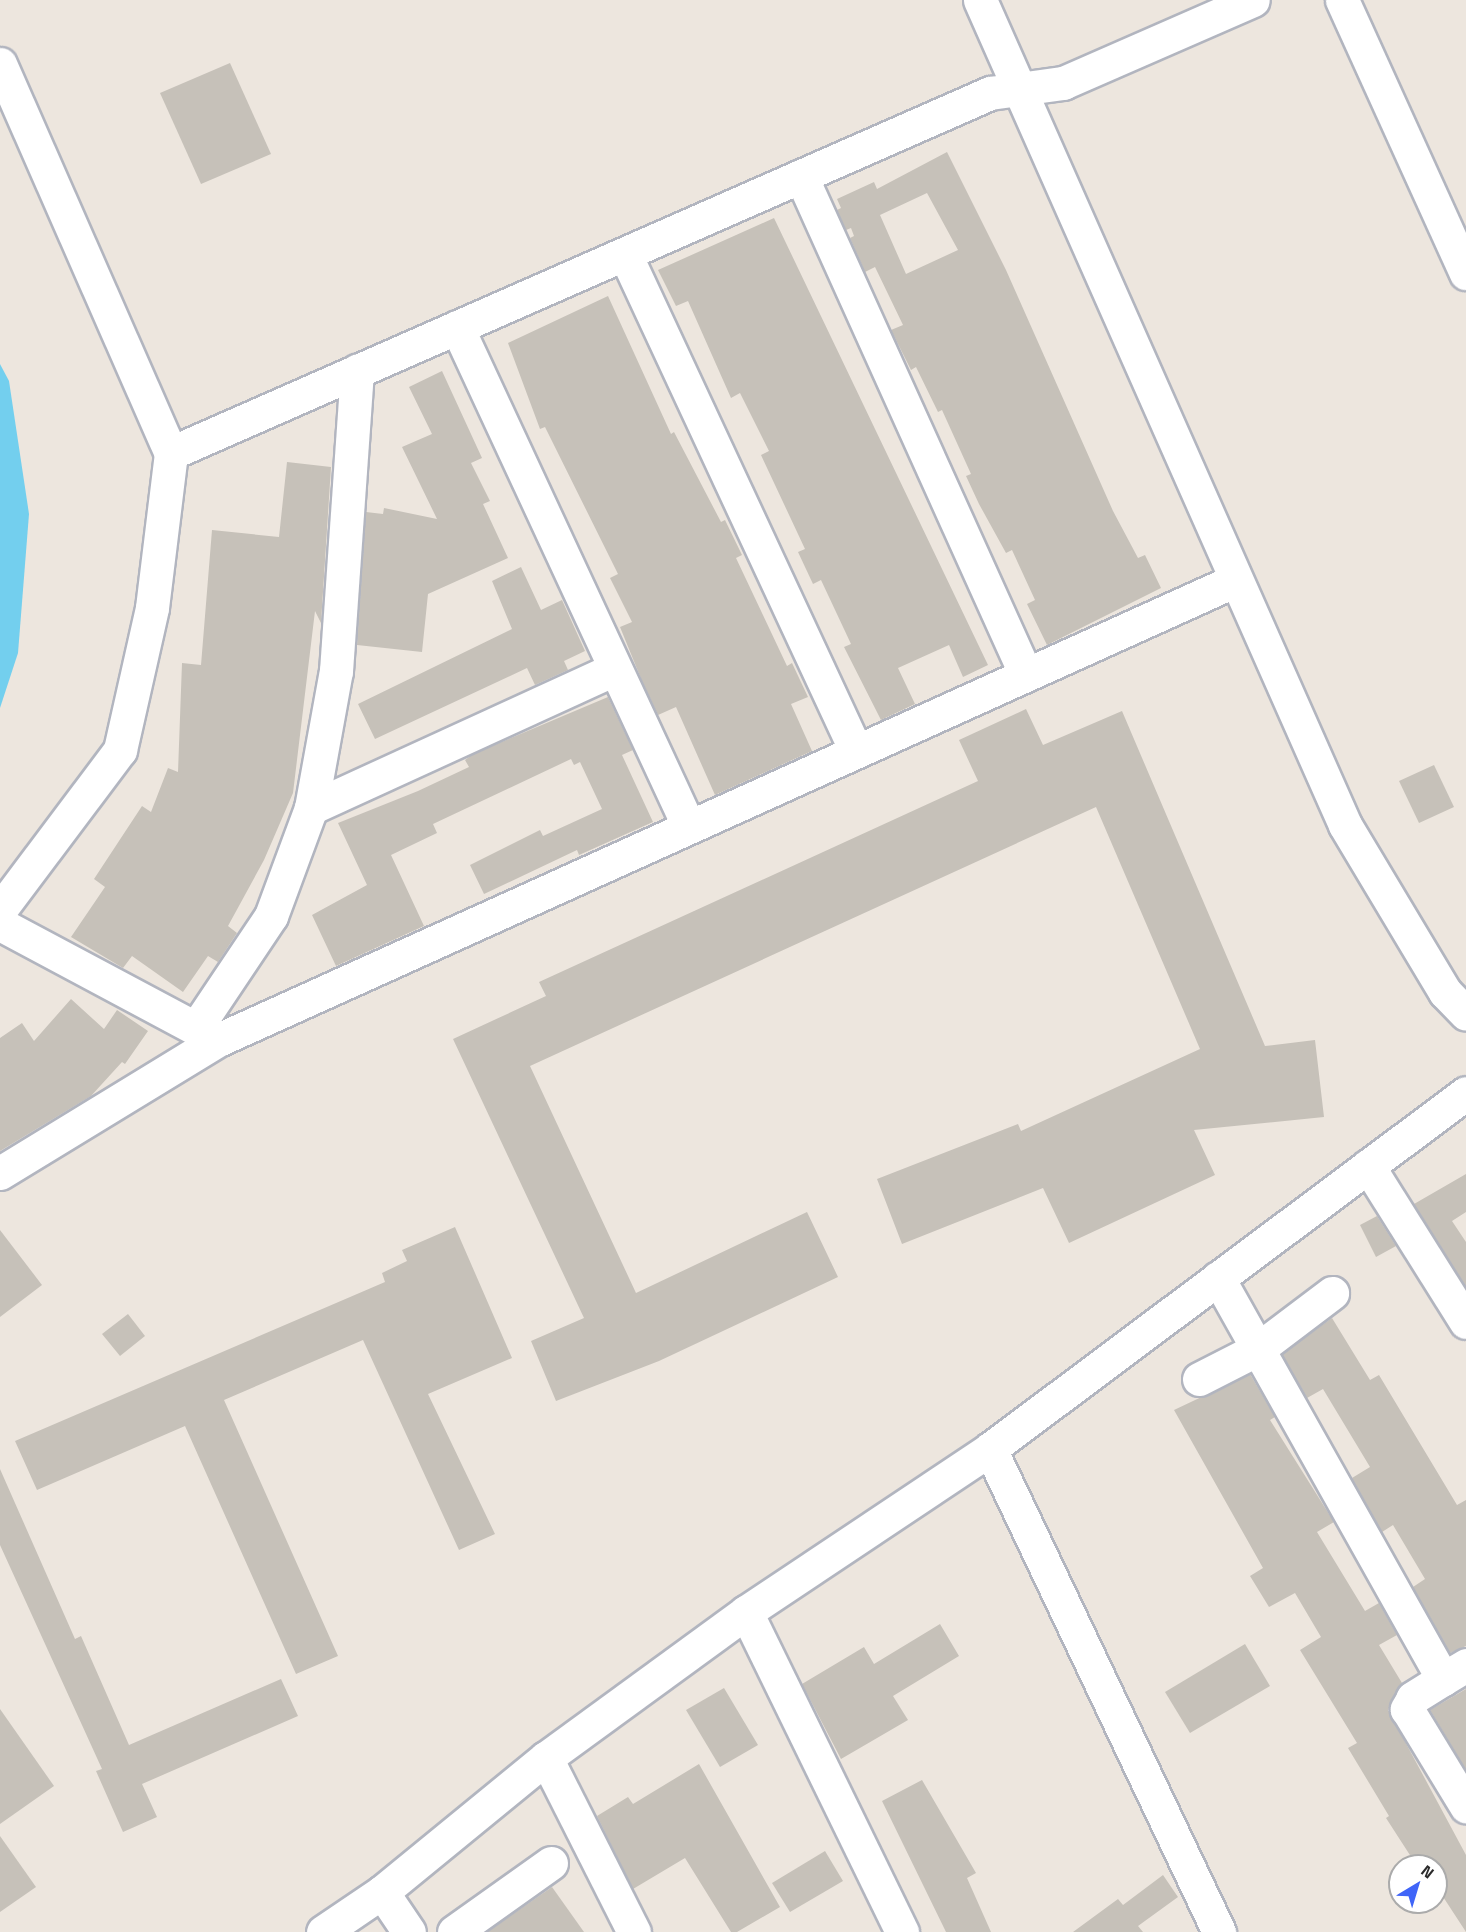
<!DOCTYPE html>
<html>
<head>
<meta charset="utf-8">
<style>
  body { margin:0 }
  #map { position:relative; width:1466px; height:1932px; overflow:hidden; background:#ede6de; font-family:"Titillium Web",sans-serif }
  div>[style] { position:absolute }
  .water>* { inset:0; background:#73cfee }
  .building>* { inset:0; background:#c6c1b9 }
  .roads { filter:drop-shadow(2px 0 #b2b5bf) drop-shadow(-2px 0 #b2b5bf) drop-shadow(0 2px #b2b5bf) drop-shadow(0 -2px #b2b5bf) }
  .minor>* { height:33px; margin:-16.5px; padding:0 16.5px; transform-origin:16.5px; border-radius:16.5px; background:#fff }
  span { translate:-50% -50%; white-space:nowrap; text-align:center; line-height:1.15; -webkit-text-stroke:4.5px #fff; paint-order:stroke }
  .north { position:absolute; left:1388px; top:1854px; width:60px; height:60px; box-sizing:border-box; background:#fff; border:2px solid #ababab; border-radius:50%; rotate:38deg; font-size:16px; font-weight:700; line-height:24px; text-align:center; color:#2c2c2c }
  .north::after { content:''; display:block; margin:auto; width:21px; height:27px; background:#4065f8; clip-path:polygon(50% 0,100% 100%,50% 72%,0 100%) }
</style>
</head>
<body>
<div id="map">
  <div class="water">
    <i style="clip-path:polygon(0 364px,9px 381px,29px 514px,18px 653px,0 708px)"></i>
  </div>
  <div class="building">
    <i style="clip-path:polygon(230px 63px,271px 154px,201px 184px,160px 93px)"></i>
    <i style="clip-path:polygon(evenodd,947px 152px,1006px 270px,1113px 511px,1138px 558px,1145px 555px,1161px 588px,1047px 645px,1027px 604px,1035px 600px,1012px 550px,1006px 553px,979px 504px,966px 476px,971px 474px,942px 410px,938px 412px,916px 367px,911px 370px,891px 330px,903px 325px,875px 267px,865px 272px,850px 238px,854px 236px,851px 228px,846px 230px,837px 210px,841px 208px,837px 199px,874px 182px,877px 189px,947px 152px,927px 193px,958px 250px,906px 274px,880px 215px,927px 193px)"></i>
    <i style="clip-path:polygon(774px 218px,988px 665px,963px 677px,949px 645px,898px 668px,915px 704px,881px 720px,844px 647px,851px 644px,821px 580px,813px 584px,798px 552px,805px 549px,761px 455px,769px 451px,740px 393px,731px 398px,688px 301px,676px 306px,658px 270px)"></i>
    <i style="clip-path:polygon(608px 296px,671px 434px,674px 432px,721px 522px,725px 520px,742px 555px,736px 558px,787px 666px,792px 663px,808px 697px,791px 704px,812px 751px,715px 795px,676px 707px,658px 715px,642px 681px,620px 627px,632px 622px,610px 578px,618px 574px,545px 427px,540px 429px,508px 343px)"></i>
    <i style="clip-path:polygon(442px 371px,482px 458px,471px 463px,490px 501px,483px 504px,508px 558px,428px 594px,422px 652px,357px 645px,366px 512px,383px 514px,384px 508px,437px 519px,402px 447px,432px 434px,409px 387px)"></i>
    <i style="clip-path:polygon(287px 462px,331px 467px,321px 623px,315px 611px,293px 793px,264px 860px,228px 926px,237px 933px,218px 962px,208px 956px,183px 992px,132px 956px,123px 968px,71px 937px,105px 887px,94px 879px,142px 806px,151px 812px,168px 768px,178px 772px,182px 663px,201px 665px,212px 530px,279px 537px)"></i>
    <i style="clip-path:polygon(521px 567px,541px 610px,562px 600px,585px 651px,564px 661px,568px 670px,535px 685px,527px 668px,375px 739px,358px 704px,512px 629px,492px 581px)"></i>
    <i style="clip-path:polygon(608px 697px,633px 750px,622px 755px,653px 822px,579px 855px,577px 850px,484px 894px,470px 865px,540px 830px,543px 836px,602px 809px,580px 762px,574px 765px,571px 759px,433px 824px,437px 833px,391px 855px,424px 926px,336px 966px,312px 915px,367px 885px,338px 823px,418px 791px,469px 767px,465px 760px,473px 754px)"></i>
    <i style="clip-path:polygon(1026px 709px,1043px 745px,1122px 711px,1265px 1046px,1315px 1040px,1324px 1117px,1194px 1130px,1215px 1175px,1069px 1243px,1043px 1188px,902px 1244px,877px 1179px,1018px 1124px,1021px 1131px,1200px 1049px,1096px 807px,530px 1066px,636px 1293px,807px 1212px,838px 1277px,659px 1361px,556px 1401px,531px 1341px,584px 1318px,453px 1039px,546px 996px,539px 982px,978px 781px,959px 740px)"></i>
    <i style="clip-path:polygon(1434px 765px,1454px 807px,1419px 823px,1399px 781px)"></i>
    <i style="clip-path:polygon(71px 999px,104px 1029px,117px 1010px,148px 1031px,125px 1064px,122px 1062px,91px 1096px,0 1151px,0 1038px,22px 1023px,34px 1041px)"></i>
    <i style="clip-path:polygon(1466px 1174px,1466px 1212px,1452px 1221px,1466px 1242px,1466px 1287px,1414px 1204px)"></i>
    <i style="clip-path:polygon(1377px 1216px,1396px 1246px,1376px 1257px,1360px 1225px)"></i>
    <i style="clip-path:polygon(455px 1227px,512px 1358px,428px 1394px,495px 1534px,459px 1550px,363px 1340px,224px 1400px,338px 1656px,296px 1674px,185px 1426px,37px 1490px,15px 1441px,385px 1282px,382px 1273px,407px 1261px,402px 1250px)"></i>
    <i style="clip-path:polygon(0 1230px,42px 1285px,0 1317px)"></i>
    <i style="clip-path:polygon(128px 1314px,145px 1336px,120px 1356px,102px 1334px)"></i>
    <i style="clip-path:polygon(1332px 1318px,1370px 1380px,1379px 1375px,1457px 1505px,1466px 1500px,1466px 1646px,1450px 1653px,1413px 1587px,1425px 1579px,1393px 1525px,1382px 1532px,1352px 1478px,1370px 1467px,1323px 1389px,1307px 1398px,1282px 1354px)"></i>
    <i style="clip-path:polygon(1250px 1374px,1275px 1417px,1270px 1420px,1334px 1522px,1317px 1532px,1365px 1611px,1379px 1603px,1397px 1635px,1379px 1645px,1402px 1683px,1388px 1710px,1466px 1855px,1466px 1932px,1436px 1886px,1436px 1866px,1417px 1866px,1386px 1818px,1389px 1816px,1348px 1748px,1357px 1743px,1300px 1650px,1321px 1637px,1295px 1593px,1269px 1607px,1250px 1576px,1263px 1568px,1174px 1410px)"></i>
    <i style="clip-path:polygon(0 1469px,75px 1639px,81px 1636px,129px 1745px,281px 1679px,298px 1716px,142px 1784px,157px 1817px,123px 1832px,96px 1771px,102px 1769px,0 1545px)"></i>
    <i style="clip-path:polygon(940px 1624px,959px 1656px,893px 1696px,908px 1720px,841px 1759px,802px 1684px,864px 1647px,874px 1664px)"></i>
    <i style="clip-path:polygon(1245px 1644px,1270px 1686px,1190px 1733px,1165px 1692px)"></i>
    <i style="clip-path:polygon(724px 1688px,758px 1745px,720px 1767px,686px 1710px)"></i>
    <i style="clip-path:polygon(1466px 1689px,1466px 1770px,1430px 1710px)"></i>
    <i style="clip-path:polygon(0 1709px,54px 1786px,0 1824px)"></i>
    <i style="clip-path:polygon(699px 1764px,780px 1907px,737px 1932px,731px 1932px,685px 1858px,633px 1889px,597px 1816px,628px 1797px,633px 1804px)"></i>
    <i style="clip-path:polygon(922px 1780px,976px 1873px,967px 1878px,991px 1932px,946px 1932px,882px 1801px)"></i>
    <i style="clip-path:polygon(0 1836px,36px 1887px,0 1912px)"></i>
    <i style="clip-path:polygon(825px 1851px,843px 1881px,790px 1912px,772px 1883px)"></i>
    <i style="clip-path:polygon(1163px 1875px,1178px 1897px,1138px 1926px,1143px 1932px,1073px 1932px,1118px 1899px,1123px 1905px)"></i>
    <i style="clip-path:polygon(552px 1887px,584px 1932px,487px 1932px)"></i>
  </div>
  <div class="roads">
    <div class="minor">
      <i style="left:980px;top:0;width:902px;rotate:66.13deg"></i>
      <i style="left:1345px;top:825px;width:195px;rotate:59.1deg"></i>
      <i style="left:1445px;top:992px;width:30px;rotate:46deg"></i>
      <i style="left:1342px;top:0;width:300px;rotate:65.6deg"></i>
      <i style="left:0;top:64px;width:425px;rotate:66.3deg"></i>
      <i style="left:171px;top:453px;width:156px;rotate:97deg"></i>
      <i style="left:152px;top:608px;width:146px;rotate:102.7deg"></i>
      <i style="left:120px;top:750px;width:200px;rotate:126.9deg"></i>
      <i style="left:801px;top:176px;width:547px;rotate:65.73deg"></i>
      <i style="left:625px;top:254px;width:548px;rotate:65.07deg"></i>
      <i style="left:457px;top:327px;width:551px;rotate:65.11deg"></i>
      <i style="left:171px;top:453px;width:895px;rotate:-23.73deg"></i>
      <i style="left:990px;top:93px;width:74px;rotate:-7.8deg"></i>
      <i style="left:1063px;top:83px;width:207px;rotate:-23.6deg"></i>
      <i style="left:311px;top:808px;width:334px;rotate:-24.6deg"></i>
      <i style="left:0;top:924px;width:244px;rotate:28.1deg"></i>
      <i style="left:196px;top:1028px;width:135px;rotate:-56.2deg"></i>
      <i style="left:271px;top:916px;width:115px;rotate:-69.7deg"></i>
      <i style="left:311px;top:808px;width:139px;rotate:-79.7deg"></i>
      <i style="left:336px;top:671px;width:301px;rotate:-86deg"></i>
      <i style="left:1368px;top:1166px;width:184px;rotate:57.9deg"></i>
      <i style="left:0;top:1173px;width:255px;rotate:-31.4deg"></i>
      <i style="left:218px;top:1040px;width:1117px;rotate:-24.32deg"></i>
      <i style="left:1218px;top:1278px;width:460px;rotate:60.7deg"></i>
      <i style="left:1443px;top:1679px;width:27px;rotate:-31deg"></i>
      <i style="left:1199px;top:1379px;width:66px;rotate:-27deg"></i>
      <i style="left:1258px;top:1349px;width:93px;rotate:-37.1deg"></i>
      <i style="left:990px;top:1449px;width:535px;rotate:64.63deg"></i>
      <i style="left:746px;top:1612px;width:356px;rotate:64deg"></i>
      <i style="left:1443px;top:1679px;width:36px;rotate:148deg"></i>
      <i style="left:1413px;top:1698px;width:13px;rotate:119deg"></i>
      <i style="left:1407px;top:1709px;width:114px;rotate:58.7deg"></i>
      <i style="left:546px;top:1758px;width:195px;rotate:63.2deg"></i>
      <i style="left:382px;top:1892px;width:48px;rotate:56deg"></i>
      <i style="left:323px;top:1932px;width:71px;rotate:-34.1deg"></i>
      <i style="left:382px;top:1892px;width:212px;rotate:-39.3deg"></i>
      <i style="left:546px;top:1758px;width:248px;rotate:-36.1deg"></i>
      <i style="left:746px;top:1612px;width:293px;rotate:-33.7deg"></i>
      <i style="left:990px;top:1449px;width:594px;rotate:-36.79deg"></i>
      <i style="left:454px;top:1932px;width:119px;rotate:-35.4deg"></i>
    </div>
  </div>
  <div class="north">N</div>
</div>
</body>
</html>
